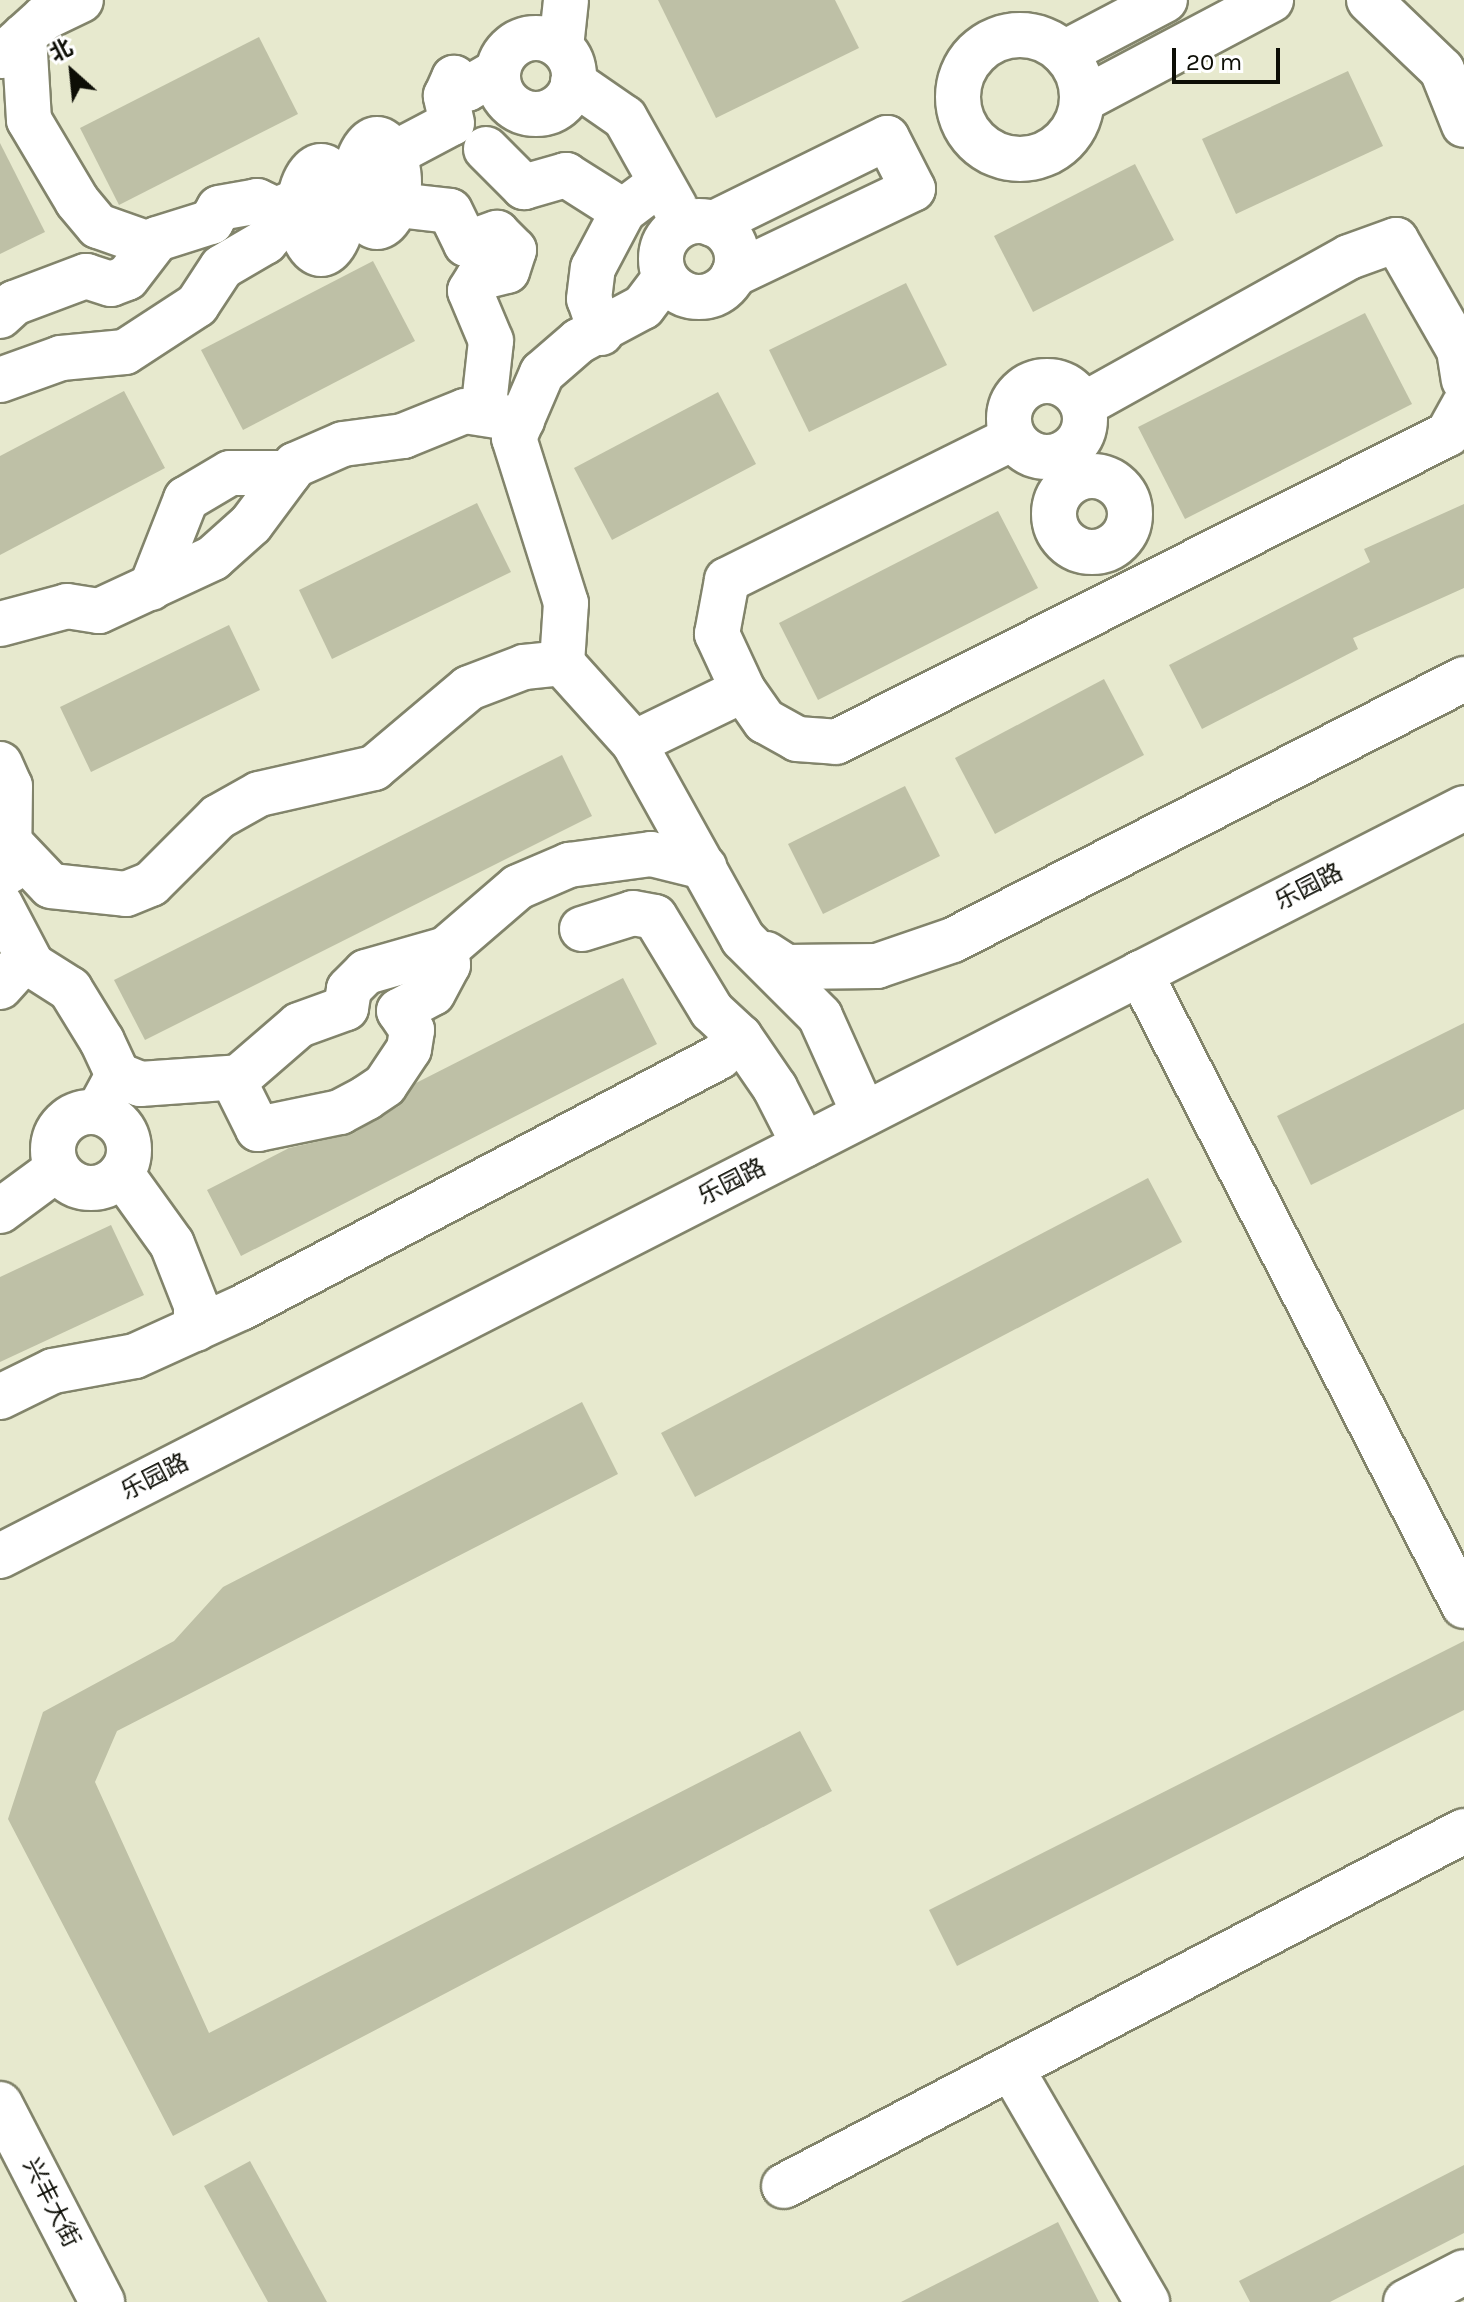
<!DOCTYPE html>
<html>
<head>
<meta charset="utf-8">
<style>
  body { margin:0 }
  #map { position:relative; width:1464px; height:2302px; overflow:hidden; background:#e7e9ce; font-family:Karla,"Noto Sans SC",sans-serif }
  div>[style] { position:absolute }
  .building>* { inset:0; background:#bec0a6 }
  .roads { filter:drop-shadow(2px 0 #82846b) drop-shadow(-2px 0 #82846b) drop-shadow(0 2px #82846b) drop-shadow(0 -2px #82846b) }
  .minor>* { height:44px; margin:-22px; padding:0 22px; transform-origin:22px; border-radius:22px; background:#fff }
  .minor>.ring { margin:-22px; padding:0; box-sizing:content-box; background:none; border:44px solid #fff; border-radius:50% }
  .major>* { height:44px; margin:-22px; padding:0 22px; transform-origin:22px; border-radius:22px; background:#fff }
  span { translate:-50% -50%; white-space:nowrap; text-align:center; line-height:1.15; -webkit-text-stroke:8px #fff; paint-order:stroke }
  .street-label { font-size:24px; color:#0d0e06 }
  .north { position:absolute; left:32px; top:32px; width:80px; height:80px; -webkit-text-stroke:6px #fff; paint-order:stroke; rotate:333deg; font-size:22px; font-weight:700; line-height:32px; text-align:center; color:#0d0e06 }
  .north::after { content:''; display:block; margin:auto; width:28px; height:36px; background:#0d0e06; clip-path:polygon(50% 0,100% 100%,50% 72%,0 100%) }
  .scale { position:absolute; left:1172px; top:48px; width:108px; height:36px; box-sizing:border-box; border:4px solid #0d0e06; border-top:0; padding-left:10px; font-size:24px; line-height:28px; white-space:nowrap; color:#0d0e06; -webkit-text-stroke:6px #fff; paint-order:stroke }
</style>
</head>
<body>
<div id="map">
  <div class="building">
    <i style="clip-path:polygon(658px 0,835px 0,859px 48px,716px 118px)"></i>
    <i style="clip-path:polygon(259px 37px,298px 114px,119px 205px,80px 128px)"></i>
    <i style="clip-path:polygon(1348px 71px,1383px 146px,1236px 214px,1202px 139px)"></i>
    <i style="clip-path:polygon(0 143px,45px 232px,0 254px)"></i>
    <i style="clip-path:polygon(1135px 164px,1174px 240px,1033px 312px,994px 236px)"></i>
    <i style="clip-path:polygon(373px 261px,415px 341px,243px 430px,201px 350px)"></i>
    <i style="clip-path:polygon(906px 283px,947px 365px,809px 432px,769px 350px)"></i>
    <i style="clip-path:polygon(1365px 313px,1412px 404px,1185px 519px,1138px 427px)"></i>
    <i style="clip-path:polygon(124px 391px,165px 468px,0 555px,0 456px)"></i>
    <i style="clip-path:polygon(718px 392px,756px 464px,612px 540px,574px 468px)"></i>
    <i style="clip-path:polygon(477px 503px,511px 572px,332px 659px,299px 590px)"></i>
    <i style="clip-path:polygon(1464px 504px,1464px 588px,1353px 638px,1358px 649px,1202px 729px,1169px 665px,1370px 562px,1364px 549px)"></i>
    <i style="clip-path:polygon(998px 511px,1038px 588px,818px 700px,779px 623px)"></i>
    <i style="clip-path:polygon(229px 625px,260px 690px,91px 772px,60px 707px)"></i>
    <i style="clip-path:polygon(1104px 679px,1144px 755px,995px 834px,955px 758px)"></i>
    <i style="clip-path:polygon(562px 755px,592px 816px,145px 1040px,114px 980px)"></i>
    <i style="clip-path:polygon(905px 786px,940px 856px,823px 914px,788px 844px)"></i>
    <i style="clip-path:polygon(623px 978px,657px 1044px,241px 1256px,207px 1190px,289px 1148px,352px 1134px,399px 1106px,416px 1083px)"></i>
    <i style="clip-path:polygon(1464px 1023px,1464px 1109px,1311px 1185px,1277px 1116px)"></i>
    <i style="clip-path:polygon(1148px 1178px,1182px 1242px,695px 1497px,661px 1433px)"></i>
    <i style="clip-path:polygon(111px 1225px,144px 1295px,0 1362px,0 1277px)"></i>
    <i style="clip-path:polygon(582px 1402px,618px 1474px,117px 1731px,95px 1782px,209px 2033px,800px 1731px,832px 1791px,173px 2136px,8px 1819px,43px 1712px,174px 1641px,223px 1587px)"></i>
    <i style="clip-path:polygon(1464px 1641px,1464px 1710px,957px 1966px,929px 1910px)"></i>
    <i style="clip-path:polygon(250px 2161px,327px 2302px,268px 2302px,204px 2186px)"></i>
    <i style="clip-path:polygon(1464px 2165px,1464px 2233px,1330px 2302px,1250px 2302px,1239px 2281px)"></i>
    <i style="clip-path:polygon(1058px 2222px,1099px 2302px,901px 2302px)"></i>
  </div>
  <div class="roads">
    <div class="minor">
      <i style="left:1369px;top:0;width:101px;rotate:43.8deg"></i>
      <i style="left:1442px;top:70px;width:59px;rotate:68.2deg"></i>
      <i class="ring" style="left:958px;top:35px;width:80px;height:80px"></i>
      <i style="left:24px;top:36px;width:84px;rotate:86.6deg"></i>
      <i style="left:29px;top:120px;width:94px;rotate:59.3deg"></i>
      <i style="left:77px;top:201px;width:33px;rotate:50deg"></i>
      <i style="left:98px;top:226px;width:57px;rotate:19.4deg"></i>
      <i class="ring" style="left:498px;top:38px;width:32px;height:32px"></i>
      <i style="left:561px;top:47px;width:47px;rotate:-83.9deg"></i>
      <i style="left:1064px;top:53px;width:114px;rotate:-27.7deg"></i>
      <i style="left:2px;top:56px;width:57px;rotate:-42.1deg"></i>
      <i style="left:44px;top:18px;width:41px;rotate:-25.9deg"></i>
      <i style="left:573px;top:82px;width:63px;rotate:34.7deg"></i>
      <i style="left:625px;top:118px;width:102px;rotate:60.7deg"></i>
      <i style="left:1082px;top:100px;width:214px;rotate:-27.9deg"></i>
      <i class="ring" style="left:355px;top:139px;width:-4px;height:-4px"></i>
      <i style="left:486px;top:149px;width:54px;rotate:45deg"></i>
      <i style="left:524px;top:187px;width:44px;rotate:-15.9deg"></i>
      <i style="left:566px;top:175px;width:67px;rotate:32.3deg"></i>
      <i style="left:623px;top:211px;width:46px;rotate:-37.1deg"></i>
      <i style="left:395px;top:153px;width:64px;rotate:-27.8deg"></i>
      <i style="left:452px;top:123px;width:28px;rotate:-103deg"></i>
      <i style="left:446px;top:96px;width:20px;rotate:-66deg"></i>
      <i style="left:454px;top:78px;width:17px;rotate:40deg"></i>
      <i style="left:467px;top:89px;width:36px;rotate:-30deg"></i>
      <i class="ring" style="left:299px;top:166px;width:-4px;height:-4px"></i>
      <i style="left:384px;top:178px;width:30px;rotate:63deg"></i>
      <i style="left:398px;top:205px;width:52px;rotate:6.6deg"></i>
      <i style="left:450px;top:211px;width:37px;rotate:64deg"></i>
      <i style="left:466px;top:244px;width:33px;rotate:-20deg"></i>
      <i style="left:497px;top:233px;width:24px;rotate:45deg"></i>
      <i style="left:514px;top:250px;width:22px;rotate:108deg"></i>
      <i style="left:507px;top:271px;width:30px;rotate:166deg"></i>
      <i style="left:478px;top:278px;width:15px;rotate:122deg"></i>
      <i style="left:470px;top:291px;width:54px;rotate:67.2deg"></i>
      <i style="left:491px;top:341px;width:72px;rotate:96.3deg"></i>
      <i class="ring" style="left:661px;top:221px;width:32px;height:32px"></i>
      <i style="left:712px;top:224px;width:195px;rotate:-26.2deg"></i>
      <i style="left:887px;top:138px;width:57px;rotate:63deg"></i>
      <i style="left:913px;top:189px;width:199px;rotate:154.5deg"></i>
      <i style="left:0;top:316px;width:19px;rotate:-43deg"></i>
      <i style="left:14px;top:303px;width:77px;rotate:-20.6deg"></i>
      <i style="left:86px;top:276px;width:26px;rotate:18deg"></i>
      <i style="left:111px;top:284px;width:17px;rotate:-21deg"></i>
      <i style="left:127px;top:278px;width:49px;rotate:-52.4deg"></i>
      <i style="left:157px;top:239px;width:57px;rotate:-17.5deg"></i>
      <i style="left:211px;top:222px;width:16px;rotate:-60deg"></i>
      <i style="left:219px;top:208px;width:39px;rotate:-10deg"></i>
      <i style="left:257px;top:201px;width:21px;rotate:25deg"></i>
      <i style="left:276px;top:210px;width:27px;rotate:-22deg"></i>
      <i style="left:601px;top:333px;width:36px;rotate:-109deg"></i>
      <i style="left:589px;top:299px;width:31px;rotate:-83deg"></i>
      <i style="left:593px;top:268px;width:64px;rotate:-62.2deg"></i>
      <i style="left:0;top:380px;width:65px;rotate:-19.8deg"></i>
      <i style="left:61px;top:358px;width:64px;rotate:-5.4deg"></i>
      <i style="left:125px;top:352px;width:86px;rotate:-33.1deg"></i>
      <i style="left:197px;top:305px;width:45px;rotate:-56.7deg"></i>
      <i style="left:222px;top:267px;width:50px;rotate:-30.2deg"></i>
      <i style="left:265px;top:242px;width:23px;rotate:-49deg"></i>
      <i style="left:280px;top:225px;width:16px;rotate:-105deg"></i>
      <i class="ring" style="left:1009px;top:381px;width:32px;height:32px"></i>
      <i style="left:1083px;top:405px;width:304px;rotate:-29.1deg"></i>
      <i style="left:1349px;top:257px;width:50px;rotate:-19.9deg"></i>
      <i style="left:1396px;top:240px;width:127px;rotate:60.2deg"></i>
      <i style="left:1459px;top:350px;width:30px;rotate:81deg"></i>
      <i class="ring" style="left:1054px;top:476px;width:32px;height:32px"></i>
      <i style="left:151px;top:588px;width:96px;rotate:-68.5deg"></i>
      <i style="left:186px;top:499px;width:51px;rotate:-30.6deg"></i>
      <i style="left:230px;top:473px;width:59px"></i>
      <i style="left:0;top:624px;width:69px;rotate:-15deg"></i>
      <i style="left:67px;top:606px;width:32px;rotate:9deg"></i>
      <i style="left:99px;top:611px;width:126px;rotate:-24.9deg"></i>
      <i style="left:213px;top:558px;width:51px;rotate:-41.8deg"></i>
      <i style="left:251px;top:524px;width:74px;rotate:-53.3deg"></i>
      <i style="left:295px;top:465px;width:52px;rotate:-23.6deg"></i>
      <i style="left:343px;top:444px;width:61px;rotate:-7.6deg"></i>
      <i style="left:403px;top:436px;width:67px;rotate:-22deg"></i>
      <i style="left:465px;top:411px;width:58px;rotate:9deg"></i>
      <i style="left:743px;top:690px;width:62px;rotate:-114.9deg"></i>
      <i style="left:717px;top:634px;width:55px;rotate:-79.5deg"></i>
      <i style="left:727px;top:580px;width:319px;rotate:-26.4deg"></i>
      <i style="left:634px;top:743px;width:108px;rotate:-132deg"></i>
      <i style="left:562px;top:663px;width:60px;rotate:-86.2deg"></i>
      <i style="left:566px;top:603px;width:173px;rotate:-107.5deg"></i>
      <i style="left:514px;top:438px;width:71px;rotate:-66.7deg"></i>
      <i style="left:542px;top:373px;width:49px;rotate:-40.9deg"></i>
      <i style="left:579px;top:341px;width:72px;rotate:-28deg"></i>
      <i style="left:643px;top:307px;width:36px;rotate:-53deg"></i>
      <i style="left:0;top:764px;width:24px;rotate:66deg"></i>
      <i style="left:10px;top:786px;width:85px;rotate:90.7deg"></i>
      <i style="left:10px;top:843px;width:59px;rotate:46.4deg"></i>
      <i style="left:51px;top:886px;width:75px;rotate:6.1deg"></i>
      <i style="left:126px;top:894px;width:27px;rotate:-22deg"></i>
      <i style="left:151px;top:884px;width:95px;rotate:-45deg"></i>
      <i style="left:218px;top:817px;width:47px;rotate:-29.3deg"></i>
      <i style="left:259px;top:794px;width:118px;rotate:-12.7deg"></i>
      <i style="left:374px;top:768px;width:124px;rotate:-40.1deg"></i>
      <i style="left:469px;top:688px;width:59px;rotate:-20.9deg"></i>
      <i style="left:524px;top:667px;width:38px;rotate:-6deg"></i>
      <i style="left:0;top:904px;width:69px;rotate:62.3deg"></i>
      <i style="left:32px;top:965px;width:45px;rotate:32.3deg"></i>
      <i style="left:70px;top:989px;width:61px;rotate:58.4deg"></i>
      <i style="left:102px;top:1041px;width:38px;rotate:65deg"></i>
      <i style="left:118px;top:1075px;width:42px;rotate:118.4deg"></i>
      <i style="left:582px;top:929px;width:53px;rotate:-17.4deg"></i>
      <i style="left:633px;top:913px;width:22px;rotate:10deg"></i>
      <i style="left:655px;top:917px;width:110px;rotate:58.8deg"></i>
      <i style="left:712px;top:1011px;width:38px;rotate:43deg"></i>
      <i style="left:740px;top:1037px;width:62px;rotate:55.5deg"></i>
      <i style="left:775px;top:1088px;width:64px;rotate:63deg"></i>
      <i style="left:766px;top:954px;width:24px;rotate:33deg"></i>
      <i style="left:786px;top:967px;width:91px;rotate:-0.6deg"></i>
      <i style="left:877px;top:966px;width:80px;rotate:-18.9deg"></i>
      <i style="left:953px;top:940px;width:574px;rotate:-27.06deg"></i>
      <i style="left:1140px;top:973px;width:711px;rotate:62.89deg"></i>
      <i style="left:0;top:987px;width:40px;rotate:-48deg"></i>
      <i style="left:118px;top:1075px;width:24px;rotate:22deg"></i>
      <i style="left:140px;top:1084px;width:99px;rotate:-4deg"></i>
      <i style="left:239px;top:1077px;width:79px;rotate:-40.9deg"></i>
      <i style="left:299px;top:1025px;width:50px;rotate:-19.9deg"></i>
      <i style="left:346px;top:1008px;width:19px;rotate:-81deg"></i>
      <i style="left:349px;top:989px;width:24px;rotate:-45deg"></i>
      <i style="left:366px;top:972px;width:83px;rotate:-16deg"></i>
      <i style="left:446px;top:949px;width:95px;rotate:-40.7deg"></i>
      <i style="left:518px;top:887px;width:56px;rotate:-23.3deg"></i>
      <i style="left:569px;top:865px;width:83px;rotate:-7.6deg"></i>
      <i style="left:651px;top:854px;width:55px;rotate:13.8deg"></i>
      <i style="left:233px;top:1079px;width:56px;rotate:63.4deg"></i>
      <i style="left:258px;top:1129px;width:84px;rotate:-11.7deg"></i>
      <i style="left:340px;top:1112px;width:30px;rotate:-28deg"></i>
      <i style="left:366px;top:1098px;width:23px;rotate:-34deg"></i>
      <i style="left:385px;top:1085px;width:43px;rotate:-56.3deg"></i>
      <i style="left:409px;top:1049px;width:19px;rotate:-81deg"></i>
      <i style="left:412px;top:1030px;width:23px;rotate:-124deg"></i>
      <i style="left:399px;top:1011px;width:38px;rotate:-28deg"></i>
      <i style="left:433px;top:993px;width:32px;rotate:-62deg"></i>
      <i style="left:448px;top:965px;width:16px;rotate:-97deg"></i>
      <i class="ring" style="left:53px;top:1112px;width:32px;height:32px"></i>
      <i style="left:864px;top:1114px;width:107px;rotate:-114.2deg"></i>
      <i style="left:820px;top:1016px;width:109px;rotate:-135deg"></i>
      <i style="left:743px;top:939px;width:224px;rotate:-119.1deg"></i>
      <i style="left:634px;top:743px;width:121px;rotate:-25.9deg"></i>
      <i style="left:743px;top:690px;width:38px;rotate:55deg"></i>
      <i style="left:765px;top:721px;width:37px;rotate:29deg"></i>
      <i style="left:797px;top:739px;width:39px;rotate:4deg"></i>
      <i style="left:836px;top:742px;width:685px;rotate:-26.71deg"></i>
      <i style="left:1448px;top:434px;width:33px;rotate:-61deg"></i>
      <i style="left:121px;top:1173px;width:87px;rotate:54.3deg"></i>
      <i style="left:172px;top:1244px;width:66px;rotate:68.5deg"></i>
      <i style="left:196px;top:1305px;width:24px;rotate:90deg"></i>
      <i style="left:0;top:1211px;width:71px;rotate:-36.4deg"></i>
      <i style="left:0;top:1397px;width:59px;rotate:-26.1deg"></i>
      <i style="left:53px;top:1371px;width:83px;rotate:-10.4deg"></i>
      <i style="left:135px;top:1356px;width:116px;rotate:-24.4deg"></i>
      <i style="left:241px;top:1308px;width:540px;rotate:-27.7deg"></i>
      <i style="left:719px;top:1057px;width:29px;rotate:-44deg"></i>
      <i style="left:0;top:1556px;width:1644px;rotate:-27.06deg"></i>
      <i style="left:1011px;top:2068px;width:271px;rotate:59.8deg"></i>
      <i style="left:784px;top:2186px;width:767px;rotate:-27.57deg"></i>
      <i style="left:1406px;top:2302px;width:65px;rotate:-27.3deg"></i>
    </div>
    <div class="major">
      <i style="left:0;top:2104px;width:223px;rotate:62.7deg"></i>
    </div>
  </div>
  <div class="street-label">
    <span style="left:1309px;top:887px;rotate:-27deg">乐园路</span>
    <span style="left:732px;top:1182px;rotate:-27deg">乐园路</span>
    <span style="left:155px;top:1477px;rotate:-27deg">乐园路</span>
    <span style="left:51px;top:2203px;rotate:63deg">兴丰大街</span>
  </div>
  <div class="north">北</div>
  <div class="scale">20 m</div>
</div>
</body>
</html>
